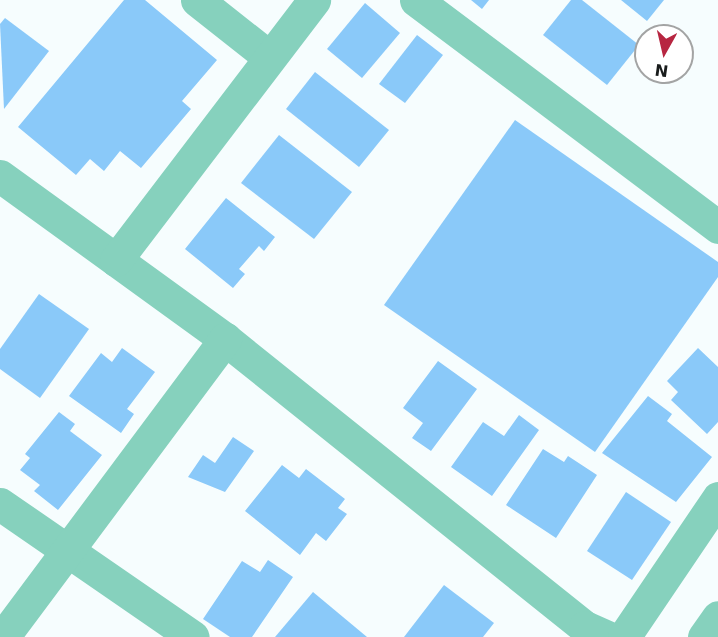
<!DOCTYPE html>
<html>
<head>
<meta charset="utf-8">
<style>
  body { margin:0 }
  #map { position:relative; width:718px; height:637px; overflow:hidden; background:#f6fdfe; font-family:"DejaVu Sans",sans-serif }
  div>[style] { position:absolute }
  .building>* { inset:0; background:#8ac9f9 }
  .minor>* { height:33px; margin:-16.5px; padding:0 16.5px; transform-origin:16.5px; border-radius:16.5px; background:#86d1bd }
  span { translate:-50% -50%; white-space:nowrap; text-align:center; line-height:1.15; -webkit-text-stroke:4.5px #fff; paint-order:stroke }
  .north { position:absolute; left:634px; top:24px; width:60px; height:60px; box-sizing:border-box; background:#fff; border:2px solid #a3a4a4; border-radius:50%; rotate:188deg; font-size:16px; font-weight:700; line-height:24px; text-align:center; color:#191c1c }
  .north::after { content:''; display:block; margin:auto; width:21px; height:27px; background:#b72641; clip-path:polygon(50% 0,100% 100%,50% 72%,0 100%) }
</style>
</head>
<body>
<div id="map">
  <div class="building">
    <i style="clip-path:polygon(124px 0,145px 0,217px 60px,182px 101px,191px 109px,141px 168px,120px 151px,104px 171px,90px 159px,76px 175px,18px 127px)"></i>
    <i style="clip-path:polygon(471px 0,489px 0,482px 9px)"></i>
    <i style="clip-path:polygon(571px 0,582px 0,639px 45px,607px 85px,543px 35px)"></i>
    <i style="clip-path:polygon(621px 0,664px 0,647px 21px)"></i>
    <i style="clip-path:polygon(365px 3px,400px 33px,362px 78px,327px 49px)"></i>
    <i style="clip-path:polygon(5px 18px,49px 51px,4px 109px,0 24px)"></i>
    <i style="clip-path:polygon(417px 35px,443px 55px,405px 103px,379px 84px)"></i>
    <i style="clip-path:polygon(315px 72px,389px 130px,359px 167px,286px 109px)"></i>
    <i style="clip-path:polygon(515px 120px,718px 262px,718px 277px,595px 452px,384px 305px)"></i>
    <i style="clip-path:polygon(279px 135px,352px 192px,314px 239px,241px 183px)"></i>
    <i style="clip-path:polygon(226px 198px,275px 237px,264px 251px,259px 246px,239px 269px,245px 274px,233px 288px,185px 249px)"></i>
    <i style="clip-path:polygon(39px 294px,89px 329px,40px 398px,0 369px,0 349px)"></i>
    <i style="clip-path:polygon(122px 348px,155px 372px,127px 409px,134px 414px,121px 433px,69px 396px,101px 353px,112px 362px)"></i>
    <i style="clip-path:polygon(698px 348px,718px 367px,718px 422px,707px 434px,671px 400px,678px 392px,667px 381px)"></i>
    <i style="clip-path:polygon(438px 361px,477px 389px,431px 451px,412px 438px,423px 423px,403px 408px)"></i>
    <i style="clip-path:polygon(648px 396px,672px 414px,667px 421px,712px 457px,676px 502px,602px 453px)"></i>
    <i style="clip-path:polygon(59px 412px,75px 424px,70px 431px,102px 455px,58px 510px,34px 491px,40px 485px,20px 470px,30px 458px,25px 454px)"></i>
    <i style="clip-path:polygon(519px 415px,539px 430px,492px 496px,451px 467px,483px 422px,504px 436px)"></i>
    <i style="clip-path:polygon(233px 437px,254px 451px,225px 492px,188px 477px,203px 455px,215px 463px)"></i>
    <i style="clip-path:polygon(543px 449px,564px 462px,568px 456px,597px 475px,556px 538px,506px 505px)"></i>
    <i style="clip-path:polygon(282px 465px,299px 478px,306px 469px,345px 499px,338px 508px,347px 514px,326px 541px,316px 533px,300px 555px,245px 511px)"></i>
    <i style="clip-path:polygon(626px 492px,671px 522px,632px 580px,587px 551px)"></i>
    <i style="clip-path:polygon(268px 560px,293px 577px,252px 637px,230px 637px,203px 619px,242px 561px,260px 572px)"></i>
    <i style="clip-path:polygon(444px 585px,494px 623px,483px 637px,404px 637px)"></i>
    <i style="clip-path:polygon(313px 592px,367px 637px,275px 637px)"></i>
  </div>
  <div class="minor">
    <i style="left:197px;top:0;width:90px;rotate:38.3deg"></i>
    <i style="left:416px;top:0;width:378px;rotate:36.9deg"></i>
    <i style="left:0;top:176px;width:278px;rotate:35.9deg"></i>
    <i style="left:225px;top:339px;width:461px;rotate:38.7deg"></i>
    <i style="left:585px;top:627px;width:24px;rotate:24deg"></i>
    <i style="left:116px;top:260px;width:327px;rotate:-52.7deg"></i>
    <i style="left:0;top:504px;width:234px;rotate:34.6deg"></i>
    <i style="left:3px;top:637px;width:372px;rotate:-53.3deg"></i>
    <i style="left:624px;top:637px;width:168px;rotate:-55.9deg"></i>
    <i style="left:704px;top:637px;width:24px;rotate:-55deg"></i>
  </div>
  <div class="north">N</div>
</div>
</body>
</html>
